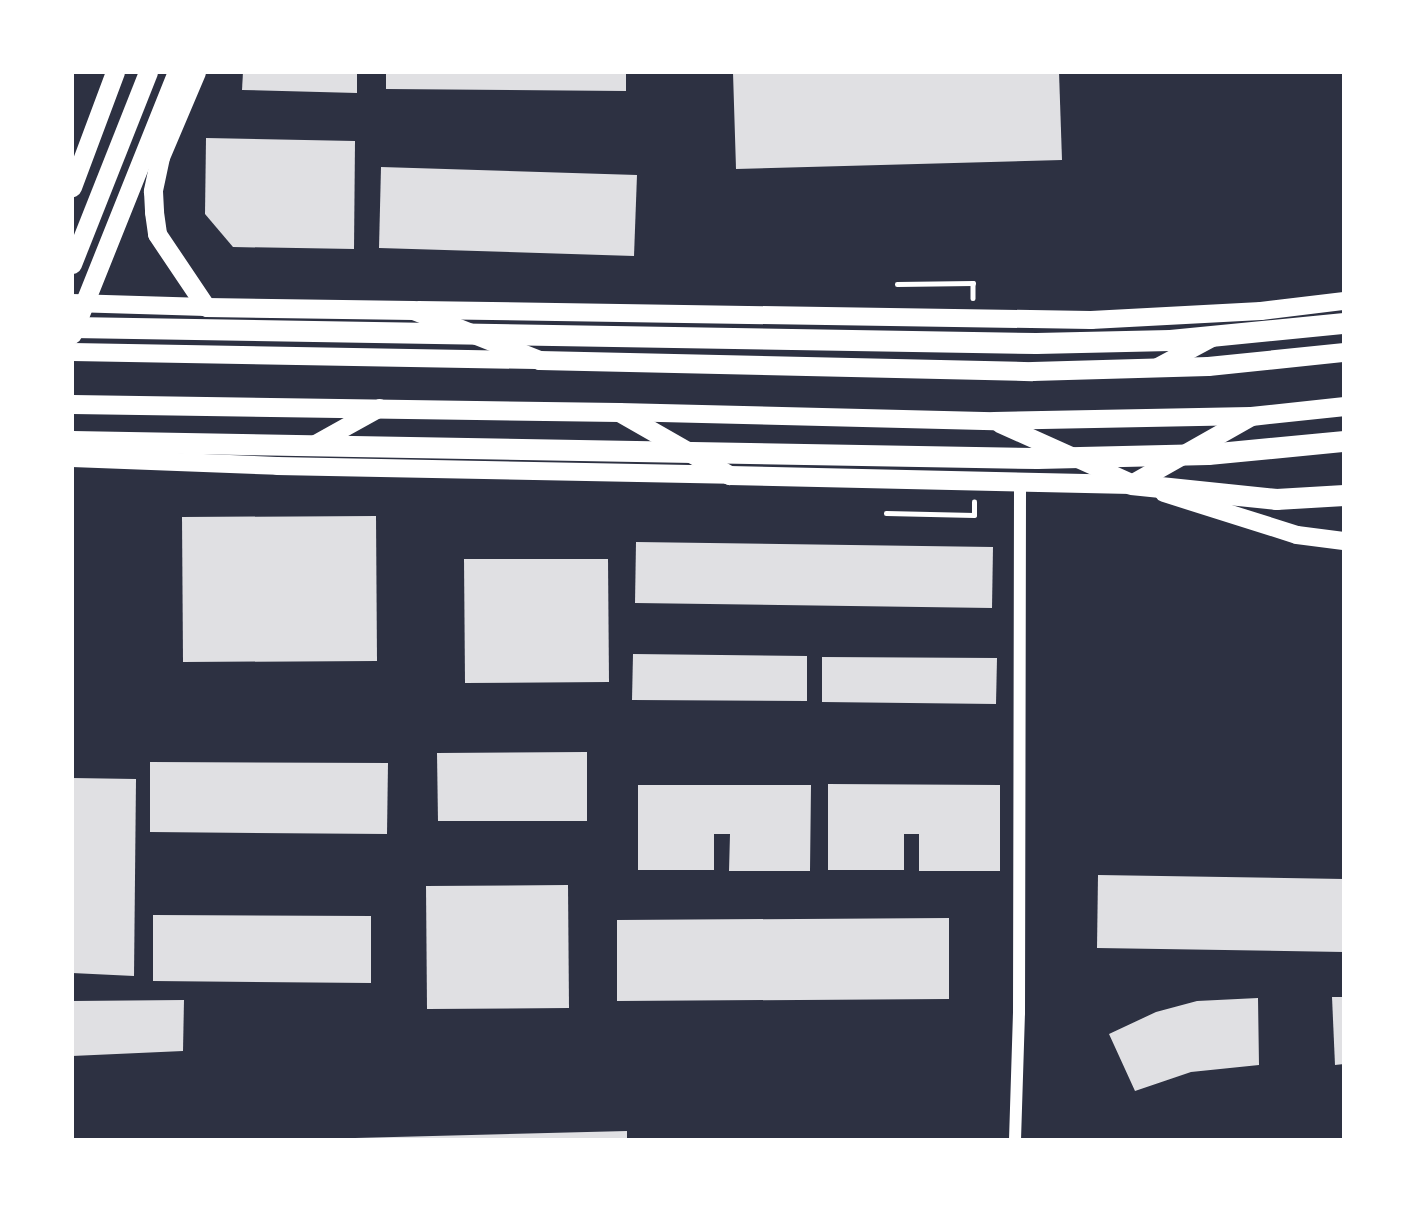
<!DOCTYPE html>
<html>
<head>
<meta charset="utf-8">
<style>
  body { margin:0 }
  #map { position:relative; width:1416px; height:1212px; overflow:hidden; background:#2d3142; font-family:"Source Sans 3",sans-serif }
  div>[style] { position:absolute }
  .building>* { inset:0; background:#e0e0e3 }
  .path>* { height:4.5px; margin:-2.25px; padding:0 2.25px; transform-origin:2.25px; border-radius:2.25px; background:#fff }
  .tertiary>* { height:12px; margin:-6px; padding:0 6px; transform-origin:6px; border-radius:6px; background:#fff }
  .primary>* { height:18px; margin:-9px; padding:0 9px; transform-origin:9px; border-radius:9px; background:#fff }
  .trunk>* { height:19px; margin:-9.5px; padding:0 9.5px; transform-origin:9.5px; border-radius:9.5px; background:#fff }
  .motorway>* { height:21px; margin:-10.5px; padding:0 10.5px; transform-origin:10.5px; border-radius:10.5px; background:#fff }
  span { translate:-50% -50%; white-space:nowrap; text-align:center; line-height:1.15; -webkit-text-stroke:6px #fff; paint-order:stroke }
  .frame { position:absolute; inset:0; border:74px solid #fff; pointer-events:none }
</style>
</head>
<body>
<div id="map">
  <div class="building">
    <i style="clip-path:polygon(243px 72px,357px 72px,357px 93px,242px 90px)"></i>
    <i style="clip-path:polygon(386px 72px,626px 72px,626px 91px,386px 89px)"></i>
    <i style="clip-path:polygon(733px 72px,1059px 72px,1062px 160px,736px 169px)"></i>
    <i style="clip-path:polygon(206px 138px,355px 141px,354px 249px,233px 247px,205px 214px)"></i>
    <i style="clip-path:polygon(381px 167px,637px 175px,634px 256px,379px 248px)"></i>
    <i style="clip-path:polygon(376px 516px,377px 661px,183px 662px,182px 517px)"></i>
    <i style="clip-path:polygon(636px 542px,993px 547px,992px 608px,635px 603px)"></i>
    <i style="clip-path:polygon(464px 559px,608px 559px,609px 682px,465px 683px)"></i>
    <i style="clip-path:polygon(633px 654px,807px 656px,807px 701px,632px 700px)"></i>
    <i style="clip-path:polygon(822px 657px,997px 658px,996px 704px,822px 702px)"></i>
    <i style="clip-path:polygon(587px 752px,587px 821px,438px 821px,437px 753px)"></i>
    <i style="clip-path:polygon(150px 762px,388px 763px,387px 834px,150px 832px)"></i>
    <i style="clip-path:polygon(72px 778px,136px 779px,134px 976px,72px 973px)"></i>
    <i style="clip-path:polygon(828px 784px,1000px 785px,1000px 871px,919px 871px,919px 834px,904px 834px,904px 870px,828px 870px)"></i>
    <i style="clip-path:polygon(638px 785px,811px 785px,810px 871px,729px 871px,730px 834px,714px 834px,714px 870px,638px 870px)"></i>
    <i style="clip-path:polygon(1098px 875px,1344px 879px,1344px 952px,1097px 948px)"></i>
    <i style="clip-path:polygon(568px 885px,569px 1008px,427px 1009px,426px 886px)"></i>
    <i style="clip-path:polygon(153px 915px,371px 916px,371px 983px,153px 981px)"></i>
    <i style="clip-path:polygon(949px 918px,949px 999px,617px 1001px,617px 920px)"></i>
    <i style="clip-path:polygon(1332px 997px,1344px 997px,1344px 1064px,1335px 1065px)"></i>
    <i style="clip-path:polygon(1258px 998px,1259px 1065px,1191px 1072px,1135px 1091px,1109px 1034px,1156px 1012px,1197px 1001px)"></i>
    <i style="clip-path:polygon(184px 1000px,183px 1051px,72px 1056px,72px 1001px)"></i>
    <i style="clip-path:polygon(627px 1131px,627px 1140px,355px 1140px,355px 1138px)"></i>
  </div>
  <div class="path">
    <i style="left:897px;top:284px;width:76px;rotate:-0.8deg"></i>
    <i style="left:973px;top:283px;width:15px;rotate:90deg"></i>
    <i style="left:886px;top:513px;width:88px;rotate:1.3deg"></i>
    <i style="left:974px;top:515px;width:13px;rotate:-90deg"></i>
  </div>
  <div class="tertiary">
    <i style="left:1015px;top:1140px;width:127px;rotate:-88.2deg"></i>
    <i style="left:1019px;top:1013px;width:532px;rotate:-89.89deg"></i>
  </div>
  <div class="primary">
    <i style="left:72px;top:303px;width:134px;rotate:1.7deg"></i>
    <i style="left:418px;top:310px;width:673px;rotate:0.85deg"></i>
    <i style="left:1091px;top:320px;width:170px;rotate:-3deg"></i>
    <i style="left:1261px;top:311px;width:84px;rotate:-6.9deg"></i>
    <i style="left:72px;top:352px;width:464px;rotate:1deg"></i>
    <i style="left:1156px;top:368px;width:64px;rotate:-28.2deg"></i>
    <i style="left:619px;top:412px;width:375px;rotate:1.4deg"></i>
    <i style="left:994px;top:421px;width:257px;rotate:-1.1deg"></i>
    <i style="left:1000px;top:424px;width:144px;rotate:24.2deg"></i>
    <i style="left:310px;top:447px;width:80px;rotate:-29.1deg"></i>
    <i style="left:72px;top:458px;width:205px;rotate:2.2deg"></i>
    <i style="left:277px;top:466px;width:452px;rotate:1.1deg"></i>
    <i style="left:1164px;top:493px;width:139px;rotate:17.5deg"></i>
    <i style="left:1297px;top:535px;width:47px;rotate:7.3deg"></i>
  </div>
  <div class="trunk">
    <i style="left:196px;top:72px;width:92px;rotate:113deg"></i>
    <i style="left:160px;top:157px;width:35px;rotate:102deg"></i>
    <i style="left:153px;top:191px;width:21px;rotate:87deg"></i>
    <i style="left:154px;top:212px;width:22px;rotate:82deg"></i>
    <i style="left:157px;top:234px;width:88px;rotate:56.1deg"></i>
    <i style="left:206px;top:307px;width:207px;rotate:0.8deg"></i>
    <i style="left:413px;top:310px;width:136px;rotate:21.6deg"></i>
    <i style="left:539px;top:360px;width:493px;rotate:1.3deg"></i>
    <i style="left:1032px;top:371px;width:176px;rotate:-1.6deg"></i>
    <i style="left:1208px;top:366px;width:137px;rotate:-5.9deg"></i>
    <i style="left:72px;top:187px;width:123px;rotate:-69.5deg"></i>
    <i style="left:72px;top:264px;width:206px;rotate:-68.4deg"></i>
    <i style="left:72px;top:334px;width:282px;rotate:-68.2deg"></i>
    <i style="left:72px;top:404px;width:547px;rotate:0.84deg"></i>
    <i style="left:619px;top:412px;width:127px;rotate:29.8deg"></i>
    <i style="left:729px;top:475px;width:402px;rotate:1.3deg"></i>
    <i style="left:1131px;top:484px;width:138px;rotate:-29.5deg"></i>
    <i style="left:1251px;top:416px;width:94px;rotate:-6.1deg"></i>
  </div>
  <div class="motorway">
    <i style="left:72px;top:327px;width:964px;rotate:0.95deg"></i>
    <i style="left:1036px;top:343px;width:134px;rotate:-1.3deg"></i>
    <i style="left:1170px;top:340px;width:175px;rotate:-5.6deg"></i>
    <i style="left:72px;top:441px;width:965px;rotate:1.01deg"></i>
    <i style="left:1037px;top:458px;width:171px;rotate:-1.3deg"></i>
    <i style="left:1208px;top:454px;width:137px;rotate:-5.5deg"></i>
    <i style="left:1131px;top:484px;width:146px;rotate:5.9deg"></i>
    <i style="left:1276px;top:499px;width:68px;rotate:-3.4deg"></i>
  </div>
  <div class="frame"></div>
</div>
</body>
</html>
